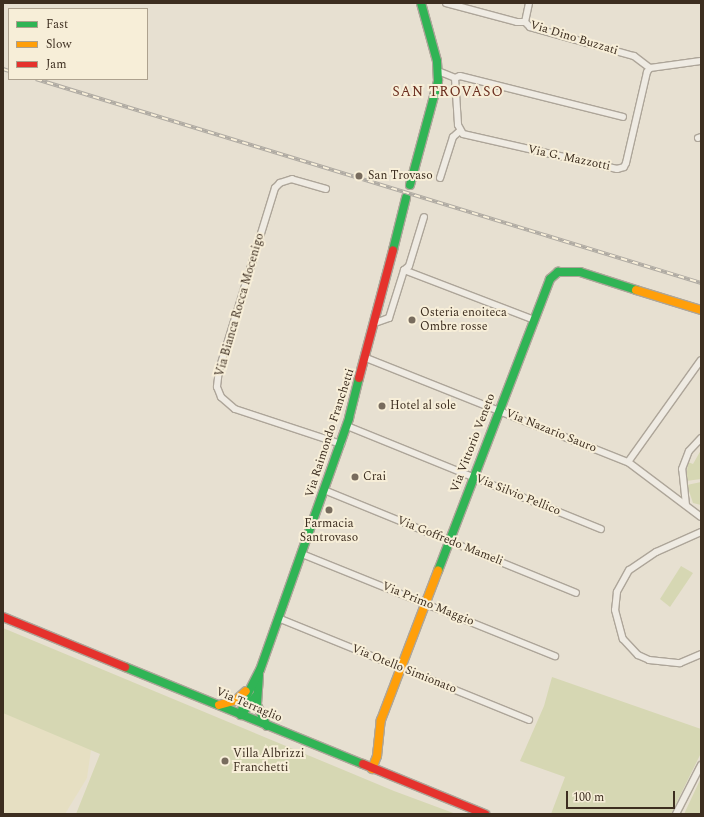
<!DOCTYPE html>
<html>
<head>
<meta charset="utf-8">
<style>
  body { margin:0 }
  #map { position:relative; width:704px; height:817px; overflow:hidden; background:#e7e0d1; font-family:Spectral,serif }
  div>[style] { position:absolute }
  .farmland>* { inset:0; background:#e6dfc2 }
  .green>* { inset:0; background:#d6d7b3 }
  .roads { filter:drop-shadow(1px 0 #ada599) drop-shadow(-1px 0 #ada599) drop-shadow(0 1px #ada599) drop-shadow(0 -1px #ada599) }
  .street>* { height:6px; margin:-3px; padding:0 3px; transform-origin:3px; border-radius:3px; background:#efebe3 }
  .fast>* { height:8px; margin:-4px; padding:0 4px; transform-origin:4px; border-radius:4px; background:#30b455 }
  .slow>* { height:8px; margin:-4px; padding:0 4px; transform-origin:4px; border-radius:4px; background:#ff9f0a }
  .jam>* { height:8px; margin:-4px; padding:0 4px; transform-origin:4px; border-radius:4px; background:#e5322d }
  .rail>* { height:3.5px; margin-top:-1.75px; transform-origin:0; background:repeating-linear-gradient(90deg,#f7eed8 0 6px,#afaaa2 0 12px); box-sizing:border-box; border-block:1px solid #afaaa2 }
  .dots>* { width:11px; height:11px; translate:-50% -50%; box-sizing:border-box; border:2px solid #f7eed8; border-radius:50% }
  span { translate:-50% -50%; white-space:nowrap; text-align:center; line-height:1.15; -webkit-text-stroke:4px #f7eed8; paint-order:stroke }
  .street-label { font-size:12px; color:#3d2e20 }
  .poi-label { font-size:12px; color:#3d2e20 }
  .left { translate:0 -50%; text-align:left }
  .quarter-label { font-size:14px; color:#6b2e1e; letter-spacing:1px }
  .frame { position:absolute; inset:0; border:4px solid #3d2e20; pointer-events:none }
  .legend { position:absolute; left:8px; top:8px; width:140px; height:72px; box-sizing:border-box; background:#f7eed8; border:1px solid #ada18e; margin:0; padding:5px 7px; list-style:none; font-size:12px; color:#3d2e20 }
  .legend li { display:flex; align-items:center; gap:8px; height:20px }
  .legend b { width:20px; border:1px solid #ada18e }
  .scale { position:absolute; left:566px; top:791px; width:109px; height:18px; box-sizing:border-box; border:2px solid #3d2e20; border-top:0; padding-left:5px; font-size:12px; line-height:14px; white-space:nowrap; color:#3d2e20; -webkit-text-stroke:3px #f7eed8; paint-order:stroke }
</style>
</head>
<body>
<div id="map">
  <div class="farmland">
    <i style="clip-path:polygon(3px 707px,92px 743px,87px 778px,65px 814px,3px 814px)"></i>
  </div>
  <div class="green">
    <i style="clip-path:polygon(701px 450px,701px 479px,686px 481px,688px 462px,693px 464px)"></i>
    <i style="clip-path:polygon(701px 482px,701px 505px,693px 503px,687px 485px)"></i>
    <i style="clip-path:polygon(681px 566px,693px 573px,670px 607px,660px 599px)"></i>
    <i style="clip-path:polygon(3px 628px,394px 791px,456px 814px,76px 814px,100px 754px,3px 713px)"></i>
    <i style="clip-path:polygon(552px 677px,701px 729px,701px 753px,671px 814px,551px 814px,565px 777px,520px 761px,544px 706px)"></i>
    <i style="clip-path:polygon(701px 778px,701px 814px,684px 814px)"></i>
  </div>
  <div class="roads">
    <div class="street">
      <i style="left:446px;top:3px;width:73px;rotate:15deg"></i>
      <i style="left:517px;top:22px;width:8px"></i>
      <i style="left:525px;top:22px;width:7px;rotate:45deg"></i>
      <i style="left:530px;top:27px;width:108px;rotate:15.6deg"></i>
      <i style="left:634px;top:56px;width:20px;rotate:37deg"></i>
      <i style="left:650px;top:68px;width:51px;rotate:-7.8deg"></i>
      <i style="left:525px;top:22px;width:19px;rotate:-78deg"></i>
      <i style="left:438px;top:71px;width:18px;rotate:22deg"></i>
      <i style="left:455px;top:78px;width:5px;rotate:-22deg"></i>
      <i style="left:460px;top:76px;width:168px;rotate:14.1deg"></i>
      <i style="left:455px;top:78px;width:47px;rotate:86.3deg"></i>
      <i style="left:458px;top:125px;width:10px;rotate:61deg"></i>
      <i style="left:463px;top:134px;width:158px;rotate:12.8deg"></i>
      <i style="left:617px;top:169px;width:7px;rotate:-16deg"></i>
      <i style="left:624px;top:167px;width:4px;rotate:-63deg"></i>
      <i style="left:626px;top:163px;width:93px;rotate:-77deg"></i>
      <i style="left:647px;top:72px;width:5px;rotate:-53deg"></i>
      <i style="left:698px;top:138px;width:3px;rotate:-18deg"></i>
      <i style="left:440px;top:178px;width:43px;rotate:-72.4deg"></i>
      <i style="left:453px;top:137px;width:9px;rotate:-41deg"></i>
      <i style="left:326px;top:189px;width:35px;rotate:-164deg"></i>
      <i style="left:292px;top:179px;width:13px;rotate:162deg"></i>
      <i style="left:280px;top:183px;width:7px;rotate:135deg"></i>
      <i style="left:275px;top:188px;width:190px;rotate:107.1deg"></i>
      <i style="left:219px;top:370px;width:17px;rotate:97deg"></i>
      <i style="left:217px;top:387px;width:11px;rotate:68deg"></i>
      <i style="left:221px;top:397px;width:18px;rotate:41deg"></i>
      <i style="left:235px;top:409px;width:112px;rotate:18.3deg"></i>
      <i style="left:404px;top:270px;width:6px;rotate:-39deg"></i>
      <i style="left:409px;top:266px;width:51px;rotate:-73deg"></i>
      <i style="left:375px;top:323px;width:15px;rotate:-20deg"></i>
      <i style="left:389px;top:318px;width:50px;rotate:-72.6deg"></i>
      <i style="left:404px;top:270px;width:139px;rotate:21deg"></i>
      <i style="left:366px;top:358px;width:282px;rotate:21.7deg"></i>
      <i style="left:628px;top:462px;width:91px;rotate:37deg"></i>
      <i style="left:347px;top:426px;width:274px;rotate:22.1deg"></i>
      <i style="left:628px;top:462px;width:125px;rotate:-54.4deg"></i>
      <i style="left:324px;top:490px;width:272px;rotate:22.2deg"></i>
      <i style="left:686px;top:505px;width:36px;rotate:-96deg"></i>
      <i style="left:682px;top:469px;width:19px;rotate:-69deg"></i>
      <i style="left:689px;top:451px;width:18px;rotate:-47deg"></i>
      <i style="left:701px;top:532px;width:49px;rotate:156deg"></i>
      <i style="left:656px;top:552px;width:32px;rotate:146deg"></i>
      <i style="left:629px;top:570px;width:25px;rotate:119deg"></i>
      <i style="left:617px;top:592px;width:18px;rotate:96deg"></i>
      <i style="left:615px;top:610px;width:30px;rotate:75deg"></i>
      <i style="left:623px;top:639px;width:22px;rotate:47deg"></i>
      <i style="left:638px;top:655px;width:12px;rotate:24deg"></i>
      <i style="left:649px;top:660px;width:31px;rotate:6deg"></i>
      <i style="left:680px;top:663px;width:23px;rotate:-23deg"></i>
      <i style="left:302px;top:554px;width:273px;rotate:22deg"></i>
      <i style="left:278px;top:618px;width:271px;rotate:22.1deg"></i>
      <i style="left:676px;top:814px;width:55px;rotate:-63deg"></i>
    </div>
    <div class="fast">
      <i style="left:410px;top:185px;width:108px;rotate:-74.9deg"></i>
      <i style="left:438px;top:81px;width:20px;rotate:-93deg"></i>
      <i style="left:437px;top:61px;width:60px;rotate:-105.4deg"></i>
      <i style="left:393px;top:250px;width:54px;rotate:-76deg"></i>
      <i style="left:438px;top:571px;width:313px;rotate:-69deg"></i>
      <i style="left:550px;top:279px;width:11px;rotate:-41deg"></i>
      <i style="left:558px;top:272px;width:22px"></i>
      <i style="left:580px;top:272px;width:59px;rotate:17.8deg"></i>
      <i style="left:125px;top:667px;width:257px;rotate:22.2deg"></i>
      <i style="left:259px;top:675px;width:30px;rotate:94deg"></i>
      <i style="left:257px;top:705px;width:23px;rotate:65deg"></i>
      <i style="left:241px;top:715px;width:14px;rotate:-78deg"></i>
      <i style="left:244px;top:701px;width:35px;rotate:-63deg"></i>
      <i style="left:260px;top:670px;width:267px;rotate:-70.5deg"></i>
      <i style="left:349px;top:418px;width:41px;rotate:-76deg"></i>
      <i style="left:241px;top:715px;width:24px;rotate:-52deg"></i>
    </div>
    <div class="slow">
      <i style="left:636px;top:290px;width:68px;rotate:17.1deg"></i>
      <i style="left:219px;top:705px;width:18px;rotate:-16deg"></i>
      <i style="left:236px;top:700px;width:13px;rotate:-42deg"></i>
      <i style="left:372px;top:769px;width:14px;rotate:-69deg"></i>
      <i style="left:377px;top:756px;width:36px;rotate:-84deg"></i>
      <i style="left:381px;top:720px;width:160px;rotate:-69.1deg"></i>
    </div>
    <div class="jam">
      <i style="left:359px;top:378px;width:132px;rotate:-75.1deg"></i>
      <i style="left:3px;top:617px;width:132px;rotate:22.3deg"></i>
      <i style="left:363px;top:764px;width:132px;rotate:22.3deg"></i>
    </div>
  </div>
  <div class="rail">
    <i style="left:3px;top:69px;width:6px;rotate:18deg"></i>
    <i style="left:36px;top:79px;width:696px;rotate:17.05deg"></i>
  </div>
  <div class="dots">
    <i style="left:359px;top:176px;background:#786c5e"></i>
    <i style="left:412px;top:320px;background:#786c5e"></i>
    <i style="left:382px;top:406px;background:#786c5e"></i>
    <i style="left:355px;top:477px;background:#786c5e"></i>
    <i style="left:329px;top:510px;background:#786c5e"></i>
    <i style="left:225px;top:761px;background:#786c5e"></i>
  </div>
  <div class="street-label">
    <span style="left:574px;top:38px;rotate:17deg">Via Dino Buzzati</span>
    <span style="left:569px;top:158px;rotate:12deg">Via G. Mazzotti</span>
    <span style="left:240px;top:305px;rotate:-74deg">Via Bianca Rocca Mocenigo</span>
    <span style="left:551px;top:431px;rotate:22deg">Via Nazario Sauro</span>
    <span style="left:330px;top:433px;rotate:-72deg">Via Raimondo Franchetti</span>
    <span style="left:473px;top:443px;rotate:-69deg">Via Vittorio Veneto</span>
    <span style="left:518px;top:495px;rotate:22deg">Via Silvio Pellico</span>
    <span style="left:450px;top:541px;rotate:22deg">Via Goffredo Mameli</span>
    <span style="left:428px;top:604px;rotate:22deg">Via Primo Maggio</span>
    <span style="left:404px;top:669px;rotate:22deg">Via Otello Simionato</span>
    <span style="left:249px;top:705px;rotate:23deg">Via Terraglio</span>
  </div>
  <div class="poi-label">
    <span class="left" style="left:368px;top:176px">San Trovaso</span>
    <span class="left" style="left:420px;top:320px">Osteria enoiteca<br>Ombre rosse</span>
    <span class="left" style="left:390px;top:406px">Hotel al sole</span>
    <span class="left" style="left:363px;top:477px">Crai</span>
    <span style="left:329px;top:531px">Farmacia<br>Santrovaso</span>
    <span class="left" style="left:233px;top:761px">Villa Albrizzi<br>Franchetti</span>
  </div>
  <div class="quarter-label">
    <span style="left:448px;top:92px">SAN TROVASO</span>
  </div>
  <div class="frame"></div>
  <ul class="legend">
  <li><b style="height:5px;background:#30b455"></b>Fast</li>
  <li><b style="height:5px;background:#ff9f0a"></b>Slow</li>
  <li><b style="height:5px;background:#e5322d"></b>Jam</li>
  </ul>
  <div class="scale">100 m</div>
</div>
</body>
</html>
